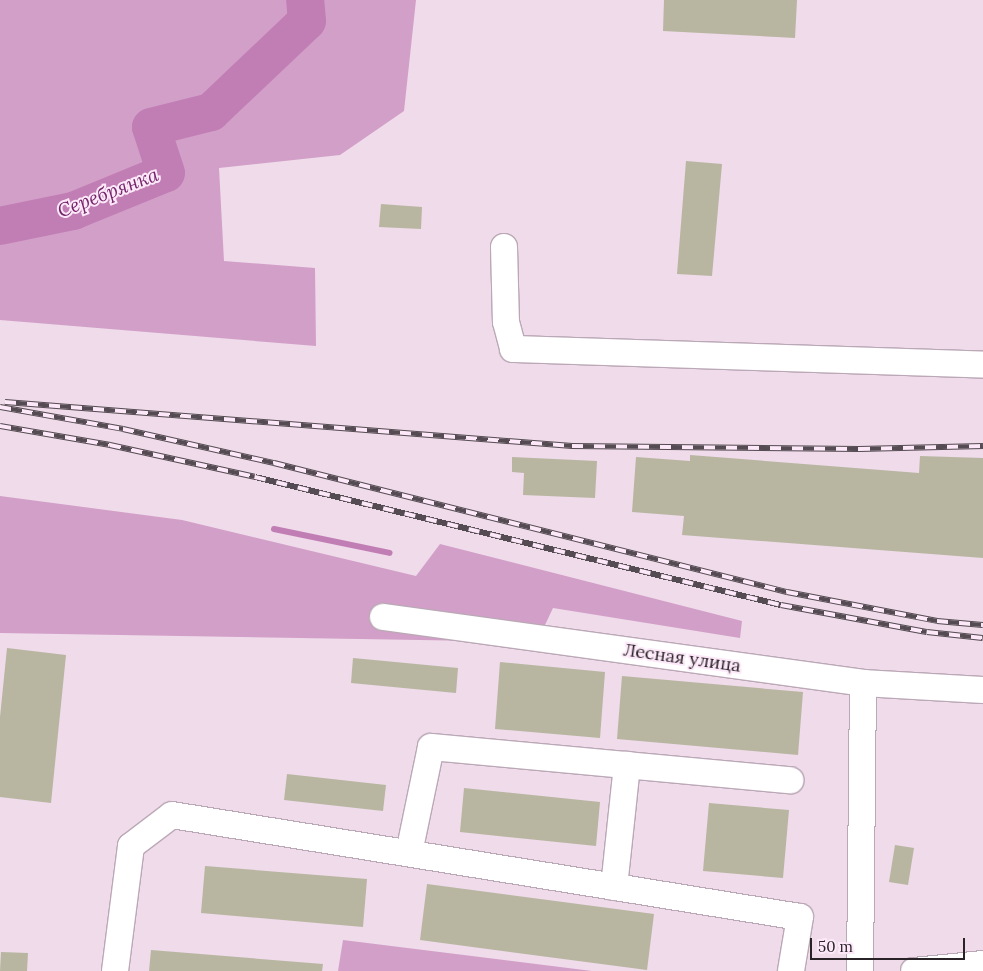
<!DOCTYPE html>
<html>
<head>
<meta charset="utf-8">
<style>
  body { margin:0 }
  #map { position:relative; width:983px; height:971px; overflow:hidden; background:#efdbea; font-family:Lora,serif }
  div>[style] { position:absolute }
  .green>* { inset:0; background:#d29fc8 }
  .stream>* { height:6px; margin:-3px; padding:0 3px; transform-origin:3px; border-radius:3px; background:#c17eb4 }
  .river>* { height:38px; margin:-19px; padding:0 19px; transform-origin:19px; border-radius:19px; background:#c17eb4 }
  .building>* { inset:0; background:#b8b6a1 }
  .roads { filter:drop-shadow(1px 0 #bba8b6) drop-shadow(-1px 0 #bba8b6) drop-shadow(0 1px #bba8b6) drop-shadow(0 -1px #bba8b6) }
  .minor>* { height:26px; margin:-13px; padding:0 13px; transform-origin:13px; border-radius:13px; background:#fff }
  .rail>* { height:5.5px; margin-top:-2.75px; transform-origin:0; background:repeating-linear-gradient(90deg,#fce8f8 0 11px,#554b52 0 22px); box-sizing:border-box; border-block:1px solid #554b52 }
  span { translate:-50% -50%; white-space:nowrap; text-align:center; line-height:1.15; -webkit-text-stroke:4px #fce8f8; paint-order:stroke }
  .street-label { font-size:18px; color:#292227 }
  .water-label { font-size:19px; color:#732369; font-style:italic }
  .scale { position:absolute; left:810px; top:938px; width:155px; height:22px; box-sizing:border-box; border:2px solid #292227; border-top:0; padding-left:6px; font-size:15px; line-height:18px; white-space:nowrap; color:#292227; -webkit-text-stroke:4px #fce8f8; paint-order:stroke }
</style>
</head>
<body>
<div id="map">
  <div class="green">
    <i style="clip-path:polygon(0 0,416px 0,404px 111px,340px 155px,219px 168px,224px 261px,315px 268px,316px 346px,0 320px)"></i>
    <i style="clip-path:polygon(0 496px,182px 520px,416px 576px,440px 544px,742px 621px,740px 638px,553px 608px,537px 642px,0 633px)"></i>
    <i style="clip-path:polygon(343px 940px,592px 971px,338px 971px)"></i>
  </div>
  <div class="stream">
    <i style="left:274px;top:529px;width:118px;rotate:11.7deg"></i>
  </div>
  <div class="river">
    <i style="left:0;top:226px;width:75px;rotate:-11.6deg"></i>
    <i style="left:73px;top:211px;width:100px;rotate:-22.2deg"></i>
    <i style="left:166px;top:173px;width:48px;rotate:-108.1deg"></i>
    <i style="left:151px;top:127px;width:62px;rotate:-14deg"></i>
    <i style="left:211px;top:112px;width:132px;rotate:-43.5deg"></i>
    <i style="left:307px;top:21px;width:21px;rotate:-95deg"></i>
  </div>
  <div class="building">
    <i style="clip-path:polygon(664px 0,797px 0,795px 38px,663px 31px)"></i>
    <i style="clip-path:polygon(686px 161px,722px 164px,712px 276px,677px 274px)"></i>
    <i style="clip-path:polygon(381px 204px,422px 207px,421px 229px,379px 227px)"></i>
    <i style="clip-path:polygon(690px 455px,919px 473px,920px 456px,983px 458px,983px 558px,682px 535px,684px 516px,632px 512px,636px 457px,690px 461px)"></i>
    <i style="clip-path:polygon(512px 457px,597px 461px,595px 498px,523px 495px,524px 473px,512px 472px)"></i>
    <i style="clip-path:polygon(7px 648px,66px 655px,51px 803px,0 797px,0 717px)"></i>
    <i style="clip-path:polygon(353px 658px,458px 668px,456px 693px,351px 683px)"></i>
    <i style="clip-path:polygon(500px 662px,605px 672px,600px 738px,495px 729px)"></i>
    <i style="clip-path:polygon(622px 676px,803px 692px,798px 755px,617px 739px)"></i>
    <i style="clip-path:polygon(287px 774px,386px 785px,383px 811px,284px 800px)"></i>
    <i style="clip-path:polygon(464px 788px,600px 802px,596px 846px,460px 832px)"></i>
    <i style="clip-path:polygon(709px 803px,789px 810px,783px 878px,703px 871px)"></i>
    <i style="clip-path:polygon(895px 845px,914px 848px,908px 885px,889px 882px)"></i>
    <i style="clip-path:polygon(205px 866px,367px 879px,363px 927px,201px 913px)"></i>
    <i style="clip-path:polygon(427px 884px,654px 914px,647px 970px,420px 940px)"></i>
    <i style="clip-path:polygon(151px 950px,323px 964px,322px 971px,149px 971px)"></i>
    <i style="clip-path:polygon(1px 952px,28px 953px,27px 971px,0 971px)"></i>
  </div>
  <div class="roads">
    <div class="minor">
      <i style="left:504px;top:247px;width:75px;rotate:88.5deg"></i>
      <i style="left:506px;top:322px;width:28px;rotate:75deg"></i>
      <i style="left:513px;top:349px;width:470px;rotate:1.9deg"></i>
      <i style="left:383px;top:617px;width:485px;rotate:7.8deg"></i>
      <i style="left:863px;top:683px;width:120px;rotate:3.3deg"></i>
      <i style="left:409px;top:853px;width:108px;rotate:-78.3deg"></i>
      <i style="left:431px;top:747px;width:361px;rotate:5.3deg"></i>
      <i style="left:614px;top:887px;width:123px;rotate:-83.9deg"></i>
      <i style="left:115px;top:971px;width:126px;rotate:-82.7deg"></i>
      <i style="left:131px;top:846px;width:51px;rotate:-37.1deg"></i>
      <i style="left:172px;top:815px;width:636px;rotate:9.23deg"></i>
      <i style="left:800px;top:917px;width:55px;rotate:99.5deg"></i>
      <i style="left:860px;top:971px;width:288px;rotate:-89.4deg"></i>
      <i style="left:914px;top:971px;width:69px;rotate:-5.8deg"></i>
    </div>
  </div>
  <div class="rail">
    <i style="left:5px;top:402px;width:569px;rotate:4.44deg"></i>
    <i style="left:572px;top:446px;width:287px;rotate:0.6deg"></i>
    <i style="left:859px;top:449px;width:124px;rotate:-1.4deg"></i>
    <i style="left:0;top:407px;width:125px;rotate:10.1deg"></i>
    <i style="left:123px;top:429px;width:155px;rotate:12.7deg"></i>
    <i style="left:274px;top:463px;width:529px;rotate:14.12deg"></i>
    <i style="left:787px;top:592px;width:153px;rotate:10.9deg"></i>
    <i style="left:937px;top:621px;width:46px;rotate:5deg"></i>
    <i style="left:0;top:426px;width:112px;rotate:9.8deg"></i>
    <i style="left:110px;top:445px;width:148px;rotate:12.4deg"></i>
    <i style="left:255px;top:477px;width:541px;rotate:13.68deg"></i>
    <i style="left:781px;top:605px;width:148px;rotate:10.5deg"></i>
    <i style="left:927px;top:632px;width:56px;rotate:6.1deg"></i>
  </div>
  <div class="street-label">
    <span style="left:682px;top:658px;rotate:8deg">Лесная улица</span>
  </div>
  <div class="water-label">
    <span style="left:108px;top:193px;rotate:-21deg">Серебрянка</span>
  </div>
  <div class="scale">50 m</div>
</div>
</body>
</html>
